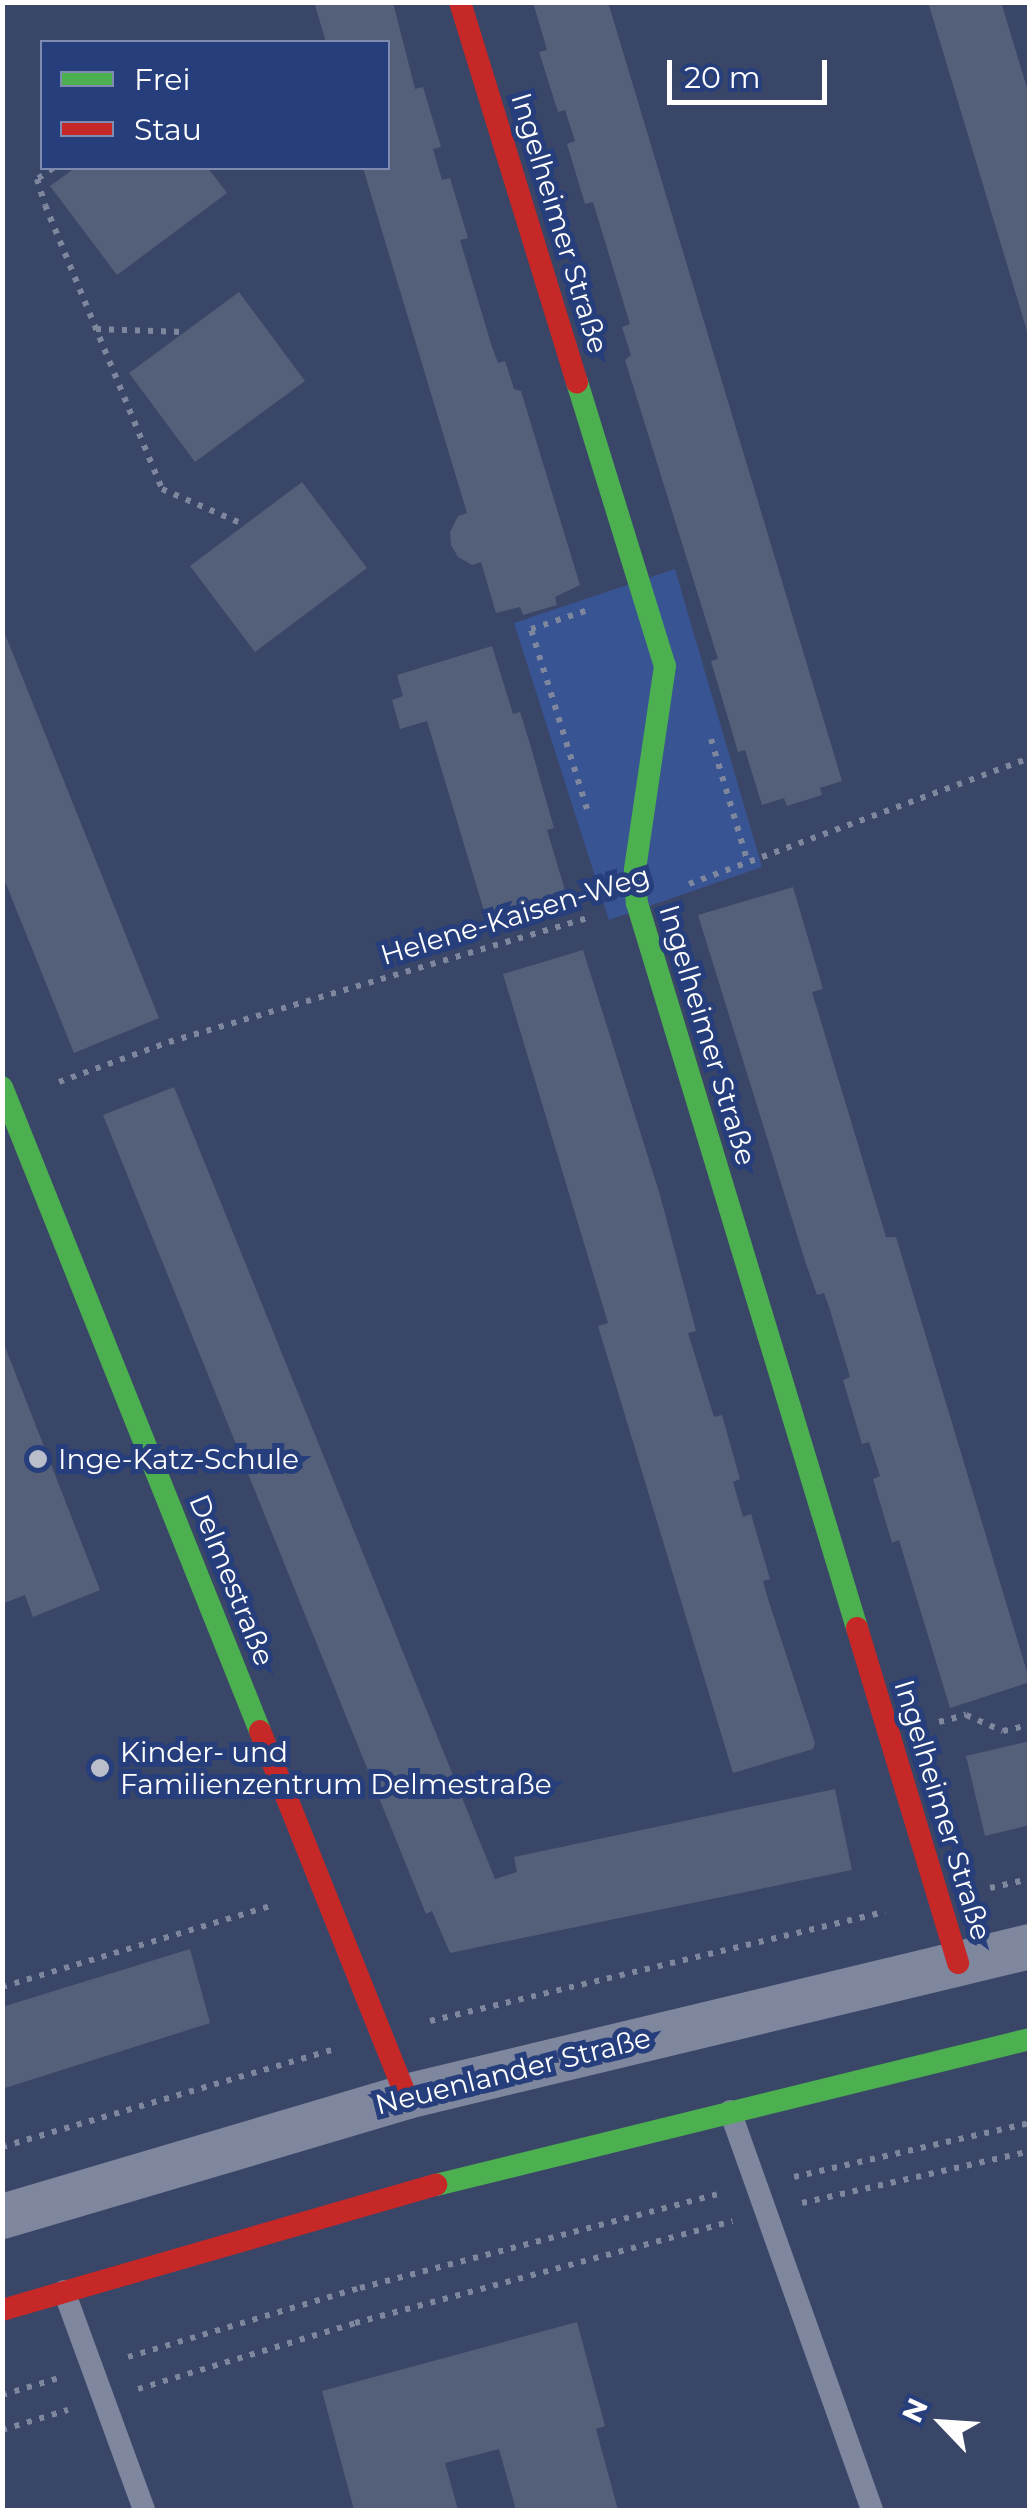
<!DOCTYPE html>
<html>
<head>
<meta charset="utf-8">
<style>
  body { margin:0 }
  #map { position:relative; width:1032px; height:2513px; overflow:hidden; background:#3a4667; font-family:Montserrat,sans-serif }
  div>[style] { position:absolute }
  .green>* { inset:0; background:#395492 }
  .building>* { inset:0; background:#545f79 }
  .path>* { height:6px; margin-top:-3px; transform-origin:0; background:repeating-linear-gradient(90deg,#7e879e 0 5px,transparent 0 13px) }
  .lane>* { height:22px; margin:-11px; padding:0 11px; transform-origin:11px; border-radius:11px; background:#7e879e }
  .street>* { height:45px; margin:-22.5px; padding:0 22.5px; transform-origin:22.5px; border-radius:22.5px; background:#7e879e }
  .fast>* { height:22px; margin:-11px; padding:0 11px; transform-origin:11px; border-radius:11px; background:#4caf50 }
  .jam>* { height:22px; margin:-11px; padding:0 11px; transform-origin:11px; border-radius:11px; background:#c62828 }
  .dots>* { width:28px; height:28px; translate:-50% -50%; box-sizing:border-box; border:5px solid #263e7b; border-radius:50% }
  span { translate:-50% -50%; white-space:nowrap; text-align:center; line-height:1.15; -webkit-text-stroke:10px #263e7b; paint-order:stroke }
  .street-label { font-size:28px; color:#fff }
  .poi-label { font-size:28px; color:#fff }
  .left { translate:0 -50%; text-align:left }
  .frame { position:absolute; inset:0; border:5px solid #fff; pointer-events:none }
  .legend { position:absolute; left:40px; top:40px; width:350px; height:130px; box-sizing:border-box; background:#263e7b; border:2px solid #7d8bb0; margin:0; padding:12px 18px; list-style:none; font-size:30px; color:#fff }
  .legend li { display:flex; align-items:center; gap:20px; height:50px }
  .legend b { width:50px; border:2px solid #7d8bb0 }
  .north { position:absolute; left:892px; top:2373px; width:100px; height:100px; -webkit-text-stroke:8px #263e7b; paint-order:stroke; rotate:295deg; font-size:28px; font-weight:700; line-height:40px; text-align:center; color:#fff }
  .north::after { content:''; display:block; margin:auto; width:35px; height:45px; background:#fff; clip-path:polygon(50% 0,100% 100%,50% 72%,0 100%) }
  .scale { position:absolute; left:667px; top:60px; width:160px; height:45px; box-sizing:border-box; border:5px solid #fff; border-top:0; padding-left:12px; font-size:30px; line-height:35px; white-space:nowrap; color:#fff; -webkit-text-stroke:8px #263e7b; paint-order:stroke }
</style>
</head>
<body>
<div id="map">
  <div class="green">
    <i style="clip-path:polygon(675px 569px,762px 867px,609px 920px,514px 623px)"></i>
  </div>
  <div class="building">
    <i style="clip-path:polygon(314px 2px,393px 2px,415px 89px,423px 87px,441px 147px,433px 149px,442px 180px,450px 178px,468px 238px,460px 240px,492px 347px,498px 363px,505px 361px,514px 389px,521px 391px,580px 585px,555px 597px,557px 605px,523px 615px,520px 607px,496px 613px,481px 562px,472px 565px,458px 557px,451px 545px,450px 532px,458px 516px,467px 513px,363px 168px,388px 168px,388px 42px,326px 42px)"></i>
    <i style="clip-path:polygon(533px 2px,608px 2px,842px 781px,820px 788px,822px 795px,787px 806px,784px 798px,762px 805px,745px 750px,738px 752px,711px 661px,718px 659px,625px 360px,631px 355px,622px 327px,630px 324px,593px 202px,585px 204px,567px 144px,575px 141px,565px 110px,558px 112px,539px 52px,547px 50px)"></i>
    <i style="clip-path:polygon(928px 2px,1001px 2px,1027px 88px,1030px 341px)"></i>
    <i style="clip-path:polygon(75px 168px,208px 168px,227px 193px,117px 275px,50px 186px)"></i>
    <i style="clip-path:polygon(239px 292px,305px 381px,195px 462px,129px 373px)"></i>
    <i style="clip-path:polygon(302px 482px,367px 568px,255px 652px,190px 566px)"></i>
    <i style="clip-path:polygon(3px 629px,159px 1018px,74px 1053px,2px 874px)"></i>
    <i style="clip-path:polygon(492px 646px,513px 714px,520px 712px,530px 744px,554px 828px,547px 830px,567px 897px,487px 921px,427px 721px,400px 729px,392px 700px,403px 696px,397px 675px)"></i>
    <i style="clip-path:polygon(793px 887px,823px 989px,812px 992px,886px 1237px,896px 1237px,1030px 1682px,950px 1708px,899px 1540px,892px 1543px,873px 1479px,880px 1476px,869px 1442px,862px 1444px,843px 1380px,850px 1377px,830px 1310px,824px 1293px,817px 1295px,806px 1264px,698px 915px)"></i>
    <i style="clip-path:polygon(583px 950px,660px 1195px,696px 1331px,688px 1333px,714px 1417px,722px 1415px,740px 1479px,733px 1482px,743px 1517px,751px 1514px,770px 1579px,763px 1581px,768px 1599px,815px 1743px,813px 1749px,733px 1773px,598px 1326px,608px 1323px,503px 974px)"></i>
    <i style="clip-path:polygon(174px 1087px,495px 1879px,517px 1872px,514px 1857px,835px 1789px,852px 1870px,450px 1953px,432px 1911px,426px 1914px,103px 1115px)"></i>
    <i style="clip-path:polygon(2px 1339px,100px 1590px,33px 1617px,25px 1595px,2px 1604px)"></i>
    <i style="clip-path:polygon(1030px 1741px,1030px 1825px,985px 1836px,966px 1756px)"></i>
    <i style="clip-path:polygon(190px 1949px,210px 2023px,2px 2089px,2px 2007px)"></i>
    <i style="clip-path:polygon(577px 2322px,605px 2426px,596px 2429px,618px 2510px,516px 2510px,499px 2449px,445px 2463px,458px 2510px,354px 2510px,322px 2391px)"></i>
  </div>
  <div class="path">
    <i style="left:53px;top:168px;width:19px;rotate:145deg"></i>
    <i style="left:37px;top:179px;width:27px;rotate:73deg"></i>
    <i style="left:45px;top:205px;width:307px;rotate:67.6deg"></i>
    <i style="left:162px;top:489px;width:90px;rotate:23.4deg"></i>
    <i style="left:96px;top:329px;width:88px;rotate:2deg"></i>
    <i style="left:711px;top:739px;width:129px;rotate:73.4deg"></i>
    <i style="left:587px;top:809px;width:189px;rotate:-107.3deg"></i>
    <i style="left:531px;top:629px;width:63px;rotate:-18.4deg"></i>
    <i style="left:689px;top:884px;width:364px;rotate:-20.3deg"></i>
    <i style="left:59px;top:1082px;width:117px;rotate:-20deg"></i>
    <i style="left:169px;top:1042px;width:436px;rotate:-16.5deg"></i>
    <i style="left:939px;top:1722px;width:28px;rotate:-15deg"></i>
    <i style="left:966px;top:1715px;width:40px;rotate:23.4deg"></i>
    <i style="left:1003px;top:1731px;width:28px;rotate:-13deg"></i>
    <i style="left:990px;top:1888px;width:41px;rotate:-12.7deg"></i>
    <i style="left:2px;top:1987px;width:284px;rotate:-16.8deg"></i>
    <i style="left:430px;top:2021px;width:468px;rotate:-13.5deg"></i>
    <i style="left:2px;top:2147px;width:344px;rotate:-16.4deg"></i>
    <i style="left:794px;top:2177px;width:242px;rotate:-12.9deg"></i>
    <i style="left:802px;top:2203px;width:234px;rotate:-12.8deg"></i>
    <i style="left:128px;top:2357px;width:242px;rotate:-16.6deg"></i>
    <i style="left:360px;top:2288px;width:370px;rotate:-14.7deg"></i>
    <i style="left:138px;top:2389px;width:227px;rotate:-16.9deg"></i>
    <i style="left:355px;top:2323px;width:391px;rotate:-15.1deg"></i>
    <i style="left:2px;top:2395px;width:59px;rotate:-16.6deg"></i>
    <i style="left:2px;top:2430px;width:69px;rotate:-16.9deg"></i>
  </div>
  <div class="lane">
    <i style="left:730px;top:2111px;width:424px;rotate:70.4deg"></i>
    <i style="left:64px;top:2291px;width:233px;rotate:69.9deg"></i>
  </div>
  <div class="street">
    <i style="left:2px;top:2216px;width:421px;rotate:-16.5deg"></i>
    <i style="left:406px;top:2096px;width:642px;rotate:-13.52deg"></i>
  </div>
  <div class="fast">
    <i style="left:577px;top:382px;width:297px;rotate:72.8deg"></i>
    <i style="left:665px;top:666px;width:206px;rotate:98.4deg"></i>
    <i style="left:635px;top:870px;width:33px;rotate:87deg"></i>
    <i style="left:637px;top:903px;width:758px;rotate:73.12deg"></i>
    <i style="left:2px;top:1087px;width:694px;rotate:68.17deg"></i>
    <i style="left:436px;top:2185px;width:612px;rotate:-13.81deg"></i>
  </div>
  <div class="jam">
    <i style="left:460px;top:2px;width:398px;rotate:72.9deg"></i>
    <i style="left:857px;top:1628px;width:350px;rotate:73.2deg"></i>
    <i style="left:260px;top:1731px;width:393px;rotate:68.2deg"></i>
    <i style="left:2px;top:2310px;width:452px;rotate:-16.1deg"></i>
  </div>
  <div class="dots">
    <i style="left:38px;top:1459px;background:#babeca"></i>
    <i style="left:100px;top:1768px;background:#babeca"></i>
  </div>
  <div class="street-label">
    <span style="left:560px;top:223px;rotate:73deg">Ingelheimer Straße</span>
    <span style="left:515px;top:915px;rotate:-17deg">Helene-Kaisen-Weg</span>
    <span style="left:708px;top:1035px;rotate:73deg">Ingelheimer Straße</span>
    <span style="left:232px;top:1580px;rotate:68deg">Delmestraße</span>
    <span style="left:943px;top:1810px;rotate:73deg">Ingelheimer Straße</span>
    <span style="left:513px;top:2071px;rotate:-14deg">Neuenlander Straße</span>
  </div>
  <div class="poi-label">
    <span class="left" style="left:58px;top:1459px">Inge-Katz-Schule</span>
    <span class="left" style="left:120px;top:1768px">Kinder- und<br>Familienzentrum Delmestraße</span>
  </div>
  <div class="frame"></div>
  <ul class="legend">
  <li><b style="height:12px;background:#4caf50"></b>Frei</li>
  <li><b style="height:12px;background:#c62828"></b>Stau</li>
  </ul>
  <div class="north">N</div>
  <div class="scale">20 m</div>
</div>
</body>
</html>
